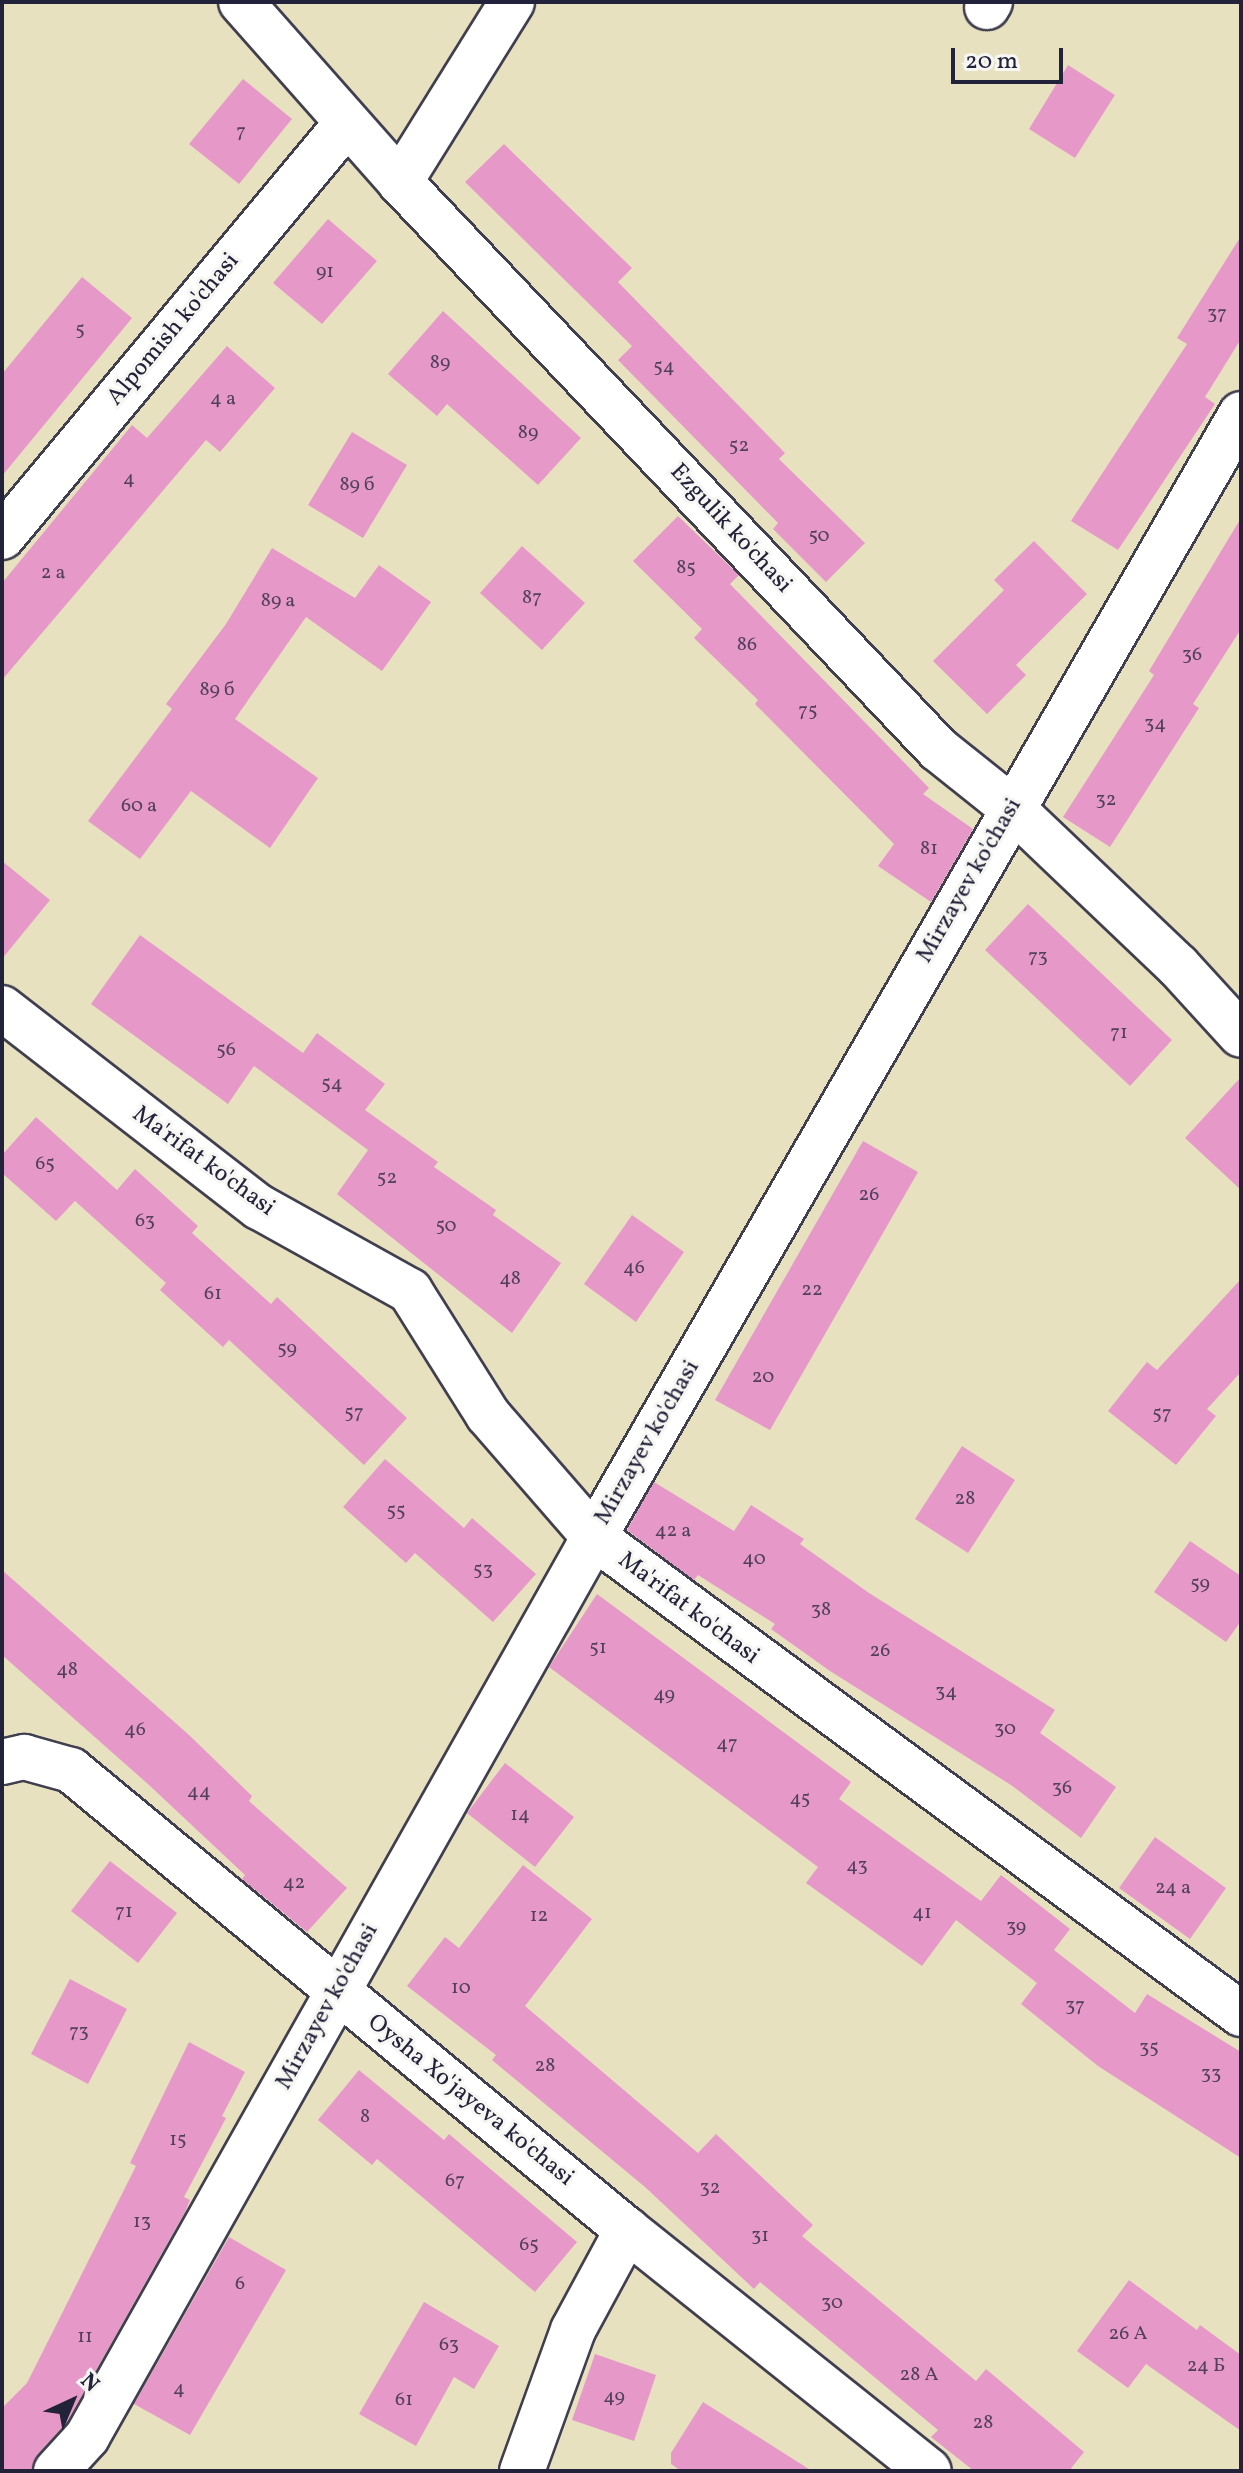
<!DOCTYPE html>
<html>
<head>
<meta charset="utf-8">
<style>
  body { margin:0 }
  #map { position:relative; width:1243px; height:2473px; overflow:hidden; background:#e8e1c0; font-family:Vollkorn,serif }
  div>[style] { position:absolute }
  .building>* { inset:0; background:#e699c9 }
  .roads { filter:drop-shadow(2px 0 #403f4f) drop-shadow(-2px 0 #403f4f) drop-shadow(0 2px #403f4f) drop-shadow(0 -2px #403f4f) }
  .minor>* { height:44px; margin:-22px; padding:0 22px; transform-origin:22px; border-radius:22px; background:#fff }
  span { translate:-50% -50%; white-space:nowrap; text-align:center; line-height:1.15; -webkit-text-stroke:6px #f6f6f2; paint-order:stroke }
  .number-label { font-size:20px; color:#53405e }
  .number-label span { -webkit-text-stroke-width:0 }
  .street-label { font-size:24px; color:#22223b }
  .frame { position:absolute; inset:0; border:4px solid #22223b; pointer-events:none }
  .north { position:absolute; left:32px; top:2361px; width:80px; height:80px; -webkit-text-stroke:6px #f6f6f2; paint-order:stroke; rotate:44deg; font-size:22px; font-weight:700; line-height:32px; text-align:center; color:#22223b }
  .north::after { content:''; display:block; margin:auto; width:28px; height:36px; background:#22223b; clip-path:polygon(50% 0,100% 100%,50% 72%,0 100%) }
  .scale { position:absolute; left:951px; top:48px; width:112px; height:36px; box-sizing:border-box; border:4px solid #22223b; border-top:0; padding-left:10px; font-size:24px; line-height:28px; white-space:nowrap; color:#22223b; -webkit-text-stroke:6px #f6f6f2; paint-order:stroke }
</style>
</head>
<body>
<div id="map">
  <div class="building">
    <i style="clip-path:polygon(1068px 65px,1115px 95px,1075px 158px,1029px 129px)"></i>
    <i style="clip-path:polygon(243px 79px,292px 119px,239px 184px,189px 144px)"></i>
    <i style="clip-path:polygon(504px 144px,632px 268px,618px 282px,785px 453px,779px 459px,865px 543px,826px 582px,773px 529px,778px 523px,618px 360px,632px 346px,465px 182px)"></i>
    <i style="clip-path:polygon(328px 219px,377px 261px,322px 324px,273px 283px)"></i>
    <i style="clip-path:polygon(1241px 236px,1241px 339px,1205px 397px,1215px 404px,1118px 550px,1071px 521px,1187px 344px,1177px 338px)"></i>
    <i style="clip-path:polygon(82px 277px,132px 318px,2px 476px,2px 374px)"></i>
    <i style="clip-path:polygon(443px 311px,581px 438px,538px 485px,447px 404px,437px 416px,388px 374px)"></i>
    <i style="clip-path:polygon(227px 346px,275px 388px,220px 452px,206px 440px,2px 680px,2px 583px,132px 425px,147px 438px)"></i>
    <i style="clip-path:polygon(352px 432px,407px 465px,363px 538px,308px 505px)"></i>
    <i style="clip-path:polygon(678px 516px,739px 575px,730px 584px,929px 788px,923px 794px,973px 829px,931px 902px,878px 866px,894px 844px,755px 704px,758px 700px,694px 638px,702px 629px,633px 561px)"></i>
    <i style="clip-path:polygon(1241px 518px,1241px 629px,1193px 704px,1199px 708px,1110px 847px,1063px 817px,1154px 675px,1149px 671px)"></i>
    <i style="clip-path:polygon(1034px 541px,1087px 594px,1016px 665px,1026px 675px,987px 714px,933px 661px,1004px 590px,994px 580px)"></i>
    <i style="clip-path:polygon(522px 546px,585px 603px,542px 650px,480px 593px)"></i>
    <i style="clip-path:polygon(272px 548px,355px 598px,379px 565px,431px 602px,382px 671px,306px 617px,235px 719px,318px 778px,270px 848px,191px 791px,140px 859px,88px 821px,172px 709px,166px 704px,226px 624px)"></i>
    <i style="clip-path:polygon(2px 861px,50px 900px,2px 959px)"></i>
    <i style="clip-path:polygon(1028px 904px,1172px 1040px,1130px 1086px,985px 950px)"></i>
    <i style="clip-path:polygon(140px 935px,303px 1053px,317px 1033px,385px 1084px,365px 1110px,438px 1162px,434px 1167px,496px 1210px,493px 1215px,561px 1263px,512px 1333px,337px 1194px,368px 1150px,254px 1066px,228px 1104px,91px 1004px)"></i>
    <i style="clip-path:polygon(1241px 1077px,1241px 1190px,1185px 1138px)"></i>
    <i style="clip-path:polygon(36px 1117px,117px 1190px,135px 1169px,198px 1226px,192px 1233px,271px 1304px,277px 1297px,407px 1418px,364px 1465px,229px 1340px,223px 1347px,160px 1290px,166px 1283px,75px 1201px,56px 1221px,2px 1173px,2px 1155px)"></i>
    <i style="clip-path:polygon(863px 1141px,918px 1172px,770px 1430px,715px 1400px)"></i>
    <i style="clip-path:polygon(632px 1215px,684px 1252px,636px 1322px,584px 1284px)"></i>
    <i style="clip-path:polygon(1241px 1279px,1241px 1372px,1207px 1409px,1216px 1416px,1176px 1465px,1108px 1411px,1147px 1362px,1157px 1370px)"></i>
    <i style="clip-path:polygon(962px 1446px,1015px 1480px,968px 1553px,915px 1519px)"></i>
    <i style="clip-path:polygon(385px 1459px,464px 1528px,472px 1518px,536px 1574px,493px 1622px,415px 1553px,406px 1563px,343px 1507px)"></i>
    <i style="clip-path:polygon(654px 1482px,734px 1531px,751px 1505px,804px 1539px,800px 1544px,869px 1593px,1055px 1710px,1040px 1733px,1116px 1787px,1081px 1838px,1011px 1785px,830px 1671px,771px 1629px,775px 1624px,698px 1575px,694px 1580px,627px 1530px)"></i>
    <i style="clip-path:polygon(1190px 1541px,1241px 1576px,1241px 1621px,1226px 1642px,1154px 1592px)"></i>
    <i style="clip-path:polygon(2px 1570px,188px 1734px,252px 1796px,249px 1801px,347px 1888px,307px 1932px,242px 1879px,245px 1875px,149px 1785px,2px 1655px)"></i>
    <i style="clip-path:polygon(597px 1594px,851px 1782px,839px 1799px,981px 1901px,1001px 1875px,1070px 1929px,1054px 1950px,1135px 2013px,1147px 1994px,1241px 2052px,1241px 2158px,1098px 2066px,1021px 2004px,1037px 1983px,956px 1920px,922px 1966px,806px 1883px,818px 1867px,549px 1667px)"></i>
    <i style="clip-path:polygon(505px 1763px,574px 1817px,535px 1867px,467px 1813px)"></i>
    <i style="clip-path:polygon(1155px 1837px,1226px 1888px,1190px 1939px,1119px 1888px)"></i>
    <i style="clip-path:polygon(110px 1861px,177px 1913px,138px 1963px,71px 1911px)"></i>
    <i style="clip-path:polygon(523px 1865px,592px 1919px,525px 2006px,698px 2153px,716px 2134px,813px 2225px,802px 2236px,976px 2381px,986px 2369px,1084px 2452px,1069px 2471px,974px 2471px,931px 2437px,938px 2430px,760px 2282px,754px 2289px,645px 2187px,492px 2060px,496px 2055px,407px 1986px,445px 1937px,459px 1948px)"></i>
    <i style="clip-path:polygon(70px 1979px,127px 2009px,88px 2084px,31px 2054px)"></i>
    <i style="clip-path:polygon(189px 2042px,245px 2072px,222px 2116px,226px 2118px,184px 2197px,190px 2200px,185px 2212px,67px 2422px,38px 2454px,30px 2471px,2px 2471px,2px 2408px,27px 2383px,136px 2166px,130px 2163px)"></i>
    <i style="clip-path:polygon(359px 2070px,444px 2140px,449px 2134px,577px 2242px,535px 2292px,377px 2159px,372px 2165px,318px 2120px)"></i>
    <i style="clip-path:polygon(229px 2237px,286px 2270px,190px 2435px,134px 2404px)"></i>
    <i style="clip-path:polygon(1129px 2280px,1197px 2330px,1200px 2325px,1241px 2355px,1241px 2431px,1146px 2364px,1128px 2388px,1077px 2351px)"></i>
    <i style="clip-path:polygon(424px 2302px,499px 2346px,474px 2389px,454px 2377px,416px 2446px,359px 2414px)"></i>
    <i style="clip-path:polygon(595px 2354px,656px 2375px,634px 2441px,572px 2420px)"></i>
    <i style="clip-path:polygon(703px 2402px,812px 2471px,681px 2471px,671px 2464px,671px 2453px)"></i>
  </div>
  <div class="roads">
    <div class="minor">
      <i style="left:241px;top:2px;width:240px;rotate:48.5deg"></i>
      <i style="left:400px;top:182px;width:782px;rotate:46.5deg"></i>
      <i style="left:938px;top:749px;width:95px;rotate:38.6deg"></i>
      <i style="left:1012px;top:808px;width:229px;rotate:43.6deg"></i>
      <i style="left:1178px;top:966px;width:93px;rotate:47.6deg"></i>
      <i style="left:987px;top:7px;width:6px;rotate:-59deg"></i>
      <i style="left:400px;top:182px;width:212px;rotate:-58.1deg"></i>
      <i style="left:2px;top:537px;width:537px;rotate:-50.21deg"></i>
      <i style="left:2px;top:1008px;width:325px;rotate:37.8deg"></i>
      <i style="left:259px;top:1207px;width:173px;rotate:29.1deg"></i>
      <i style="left:410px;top:1291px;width:146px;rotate:57.8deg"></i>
      <i style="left:488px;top:1415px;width:162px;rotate:49deg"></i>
      <i style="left:594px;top:1537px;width:804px;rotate:36.4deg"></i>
      <i style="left:2px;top:1762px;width:23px;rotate:-13deg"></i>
      <i style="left:24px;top:1757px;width:49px;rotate:15.5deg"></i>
      <i style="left:71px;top:1770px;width:722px;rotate:39.6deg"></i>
      <i style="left:627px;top:2230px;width:386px;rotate:38.6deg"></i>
      <i style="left:56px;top:2471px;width:46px;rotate:-47.6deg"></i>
      <i style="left:87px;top:2437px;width:1033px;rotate:-60.61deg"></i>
      <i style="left:594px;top:1537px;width:1296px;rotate:-60.05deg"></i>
      <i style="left:522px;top:2471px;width:150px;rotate:-70.1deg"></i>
      <i style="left:573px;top:2330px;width:114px;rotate:-61.6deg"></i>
    </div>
  </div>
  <div class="number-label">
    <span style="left:241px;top:132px">7</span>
    <span style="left:325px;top:272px">91</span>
    <span style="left:1217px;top:314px">37</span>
    <span style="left:80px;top:330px">5</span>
    <span style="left:440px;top:363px">89</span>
    <span style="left:664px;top:367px">54</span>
    <span style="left:223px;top:399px">4 а</span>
    <span style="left:528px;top:433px">89</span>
    <span style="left:739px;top:446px">52</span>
    <span style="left:129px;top:479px">4</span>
    <span style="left:357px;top:485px">89 б</span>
    <span style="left:819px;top:536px">50</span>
    <span style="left:686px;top:568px">85</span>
    <span style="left:53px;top:573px">2 а</span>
    <span style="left:532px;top:598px">87</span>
    <span style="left:278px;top:601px">89 а</span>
    <span style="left:747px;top:645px">86</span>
    <span style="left:1192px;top:655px">36</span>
    <span style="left:217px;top:690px">89 б</span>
    <span style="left:808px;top:711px">75</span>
    <span style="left:1155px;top:724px">34</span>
    <span style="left:1106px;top:800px">32</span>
    <span style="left:139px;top:806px">60 а</span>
    <span style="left:929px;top:849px">81</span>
    <span style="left:1038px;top:957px">73</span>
    <span style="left:1119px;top:1033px">71</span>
    <span style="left:226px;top:1050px">56</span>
    <span style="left:332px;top:1084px">54</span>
    <span style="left:45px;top:1164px">65</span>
    <span style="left:387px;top:1178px">52</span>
    <span style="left:869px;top:1195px">26</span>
    <span style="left:145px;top:1221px">63</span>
    <span style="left:446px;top:1226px">50</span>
    <span style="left:634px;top:1268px">46</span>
    <span style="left:510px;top:1279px">48</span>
    <span style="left:812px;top:1290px">22</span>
    <span style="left:213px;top:1294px">61</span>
    <span style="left:287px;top:1349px">59</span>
    <span style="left:763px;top:1377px">20</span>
    <span style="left:354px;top:1413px">57</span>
    <span style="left:1162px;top:1414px">57</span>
    <span style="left:965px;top:1499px">28</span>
    <span style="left:396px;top:1511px">55</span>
    <span style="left:673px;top:1531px">42 а</span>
    <span style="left:754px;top:1559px">40</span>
    <span style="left:483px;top:1570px">53</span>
    <span style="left:1200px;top:1584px">59</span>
    <span style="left:821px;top:1610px">38</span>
    <span style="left:598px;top:1648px">51</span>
    <span style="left:880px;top:1651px">26</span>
    <span style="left:67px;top:1670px">48</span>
    <span style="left:946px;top:1692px">34</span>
    <span style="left:664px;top:1695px">49</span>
    <span style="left:1005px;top:1729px">30</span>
    <span style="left:135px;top:1730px">46</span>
    <span style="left:727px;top:1744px">47</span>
    <span style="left:1062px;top:1788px">36</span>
    <span style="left:199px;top:1792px">44</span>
    <span style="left:800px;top:1799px">45</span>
    <span style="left:520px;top:1815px">14</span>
    <span style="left:857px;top:1866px">43</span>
    <span style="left:294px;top:1883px">42</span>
    <span style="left:1173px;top:1888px">24 а</span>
    <span style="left:124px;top:1912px">71</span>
    <span style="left:922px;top:1913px">41</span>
    <span style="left:539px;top:1916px">12</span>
    <span style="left:1016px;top:1927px">39</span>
    <span style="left:461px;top:1988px">10</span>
    <span style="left:1075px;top:2006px">37</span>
    <span style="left:79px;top:2032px">73</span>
    <span style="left:1149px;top:2048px">35</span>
    <span style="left:545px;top:2066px">28</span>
    <span style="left:1211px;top:2074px">33</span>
    <span style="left:365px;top:2117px">8</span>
    <span style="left:178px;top:2140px">15</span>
    <span style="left:455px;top:2181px">67</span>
    <span style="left:710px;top:2188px">32</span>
    <span style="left:142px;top:2222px">13</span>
    <span style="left:760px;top:2236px">31</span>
    <span style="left:529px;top:2245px">65</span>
    <span style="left:240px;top:2284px">6</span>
    <span style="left:832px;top:2303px">30</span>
    <span style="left:1128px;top:2334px">26 А</span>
    <span style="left:85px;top:2337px">11</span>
    <span style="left:449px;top:2345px">63</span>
    <span style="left:1206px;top:2366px">24 Б</span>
    <span style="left:919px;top:2375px">28 А</span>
    <span style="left:179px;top:2389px">4</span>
    <span style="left:614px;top:2397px">49</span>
    <span style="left:404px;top:2400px">61</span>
    <span style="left:983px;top:2423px">28</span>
  </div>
  <div class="street-label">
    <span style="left:174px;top:330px;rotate:-50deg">Alpomish ko'chasi</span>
    <span style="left:730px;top:529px;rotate:47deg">Ezgulik ko'chasi</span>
    <span style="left:970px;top:881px;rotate:-60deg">Mirzayev ko'chasi</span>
    <span style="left:203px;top:1162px;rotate:36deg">Ma'rifat ko'chasi</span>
    <span style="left:648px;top:1443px;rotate:-60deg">Mirzayev ko'chasi</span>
    <span style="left:688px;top:1609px;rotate:37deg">Ma'rifat ko'chasi</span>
    <span style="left:328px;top:2007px;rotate:-61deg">Mirzayev ko'chasi</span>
    <span style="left:470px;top:2101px;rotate:39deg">Oysha Xo'jayeva ko'chasi</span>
  </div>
  <div class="frame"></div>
  <div class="north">N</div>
  <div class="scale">20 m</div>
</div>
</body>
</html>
